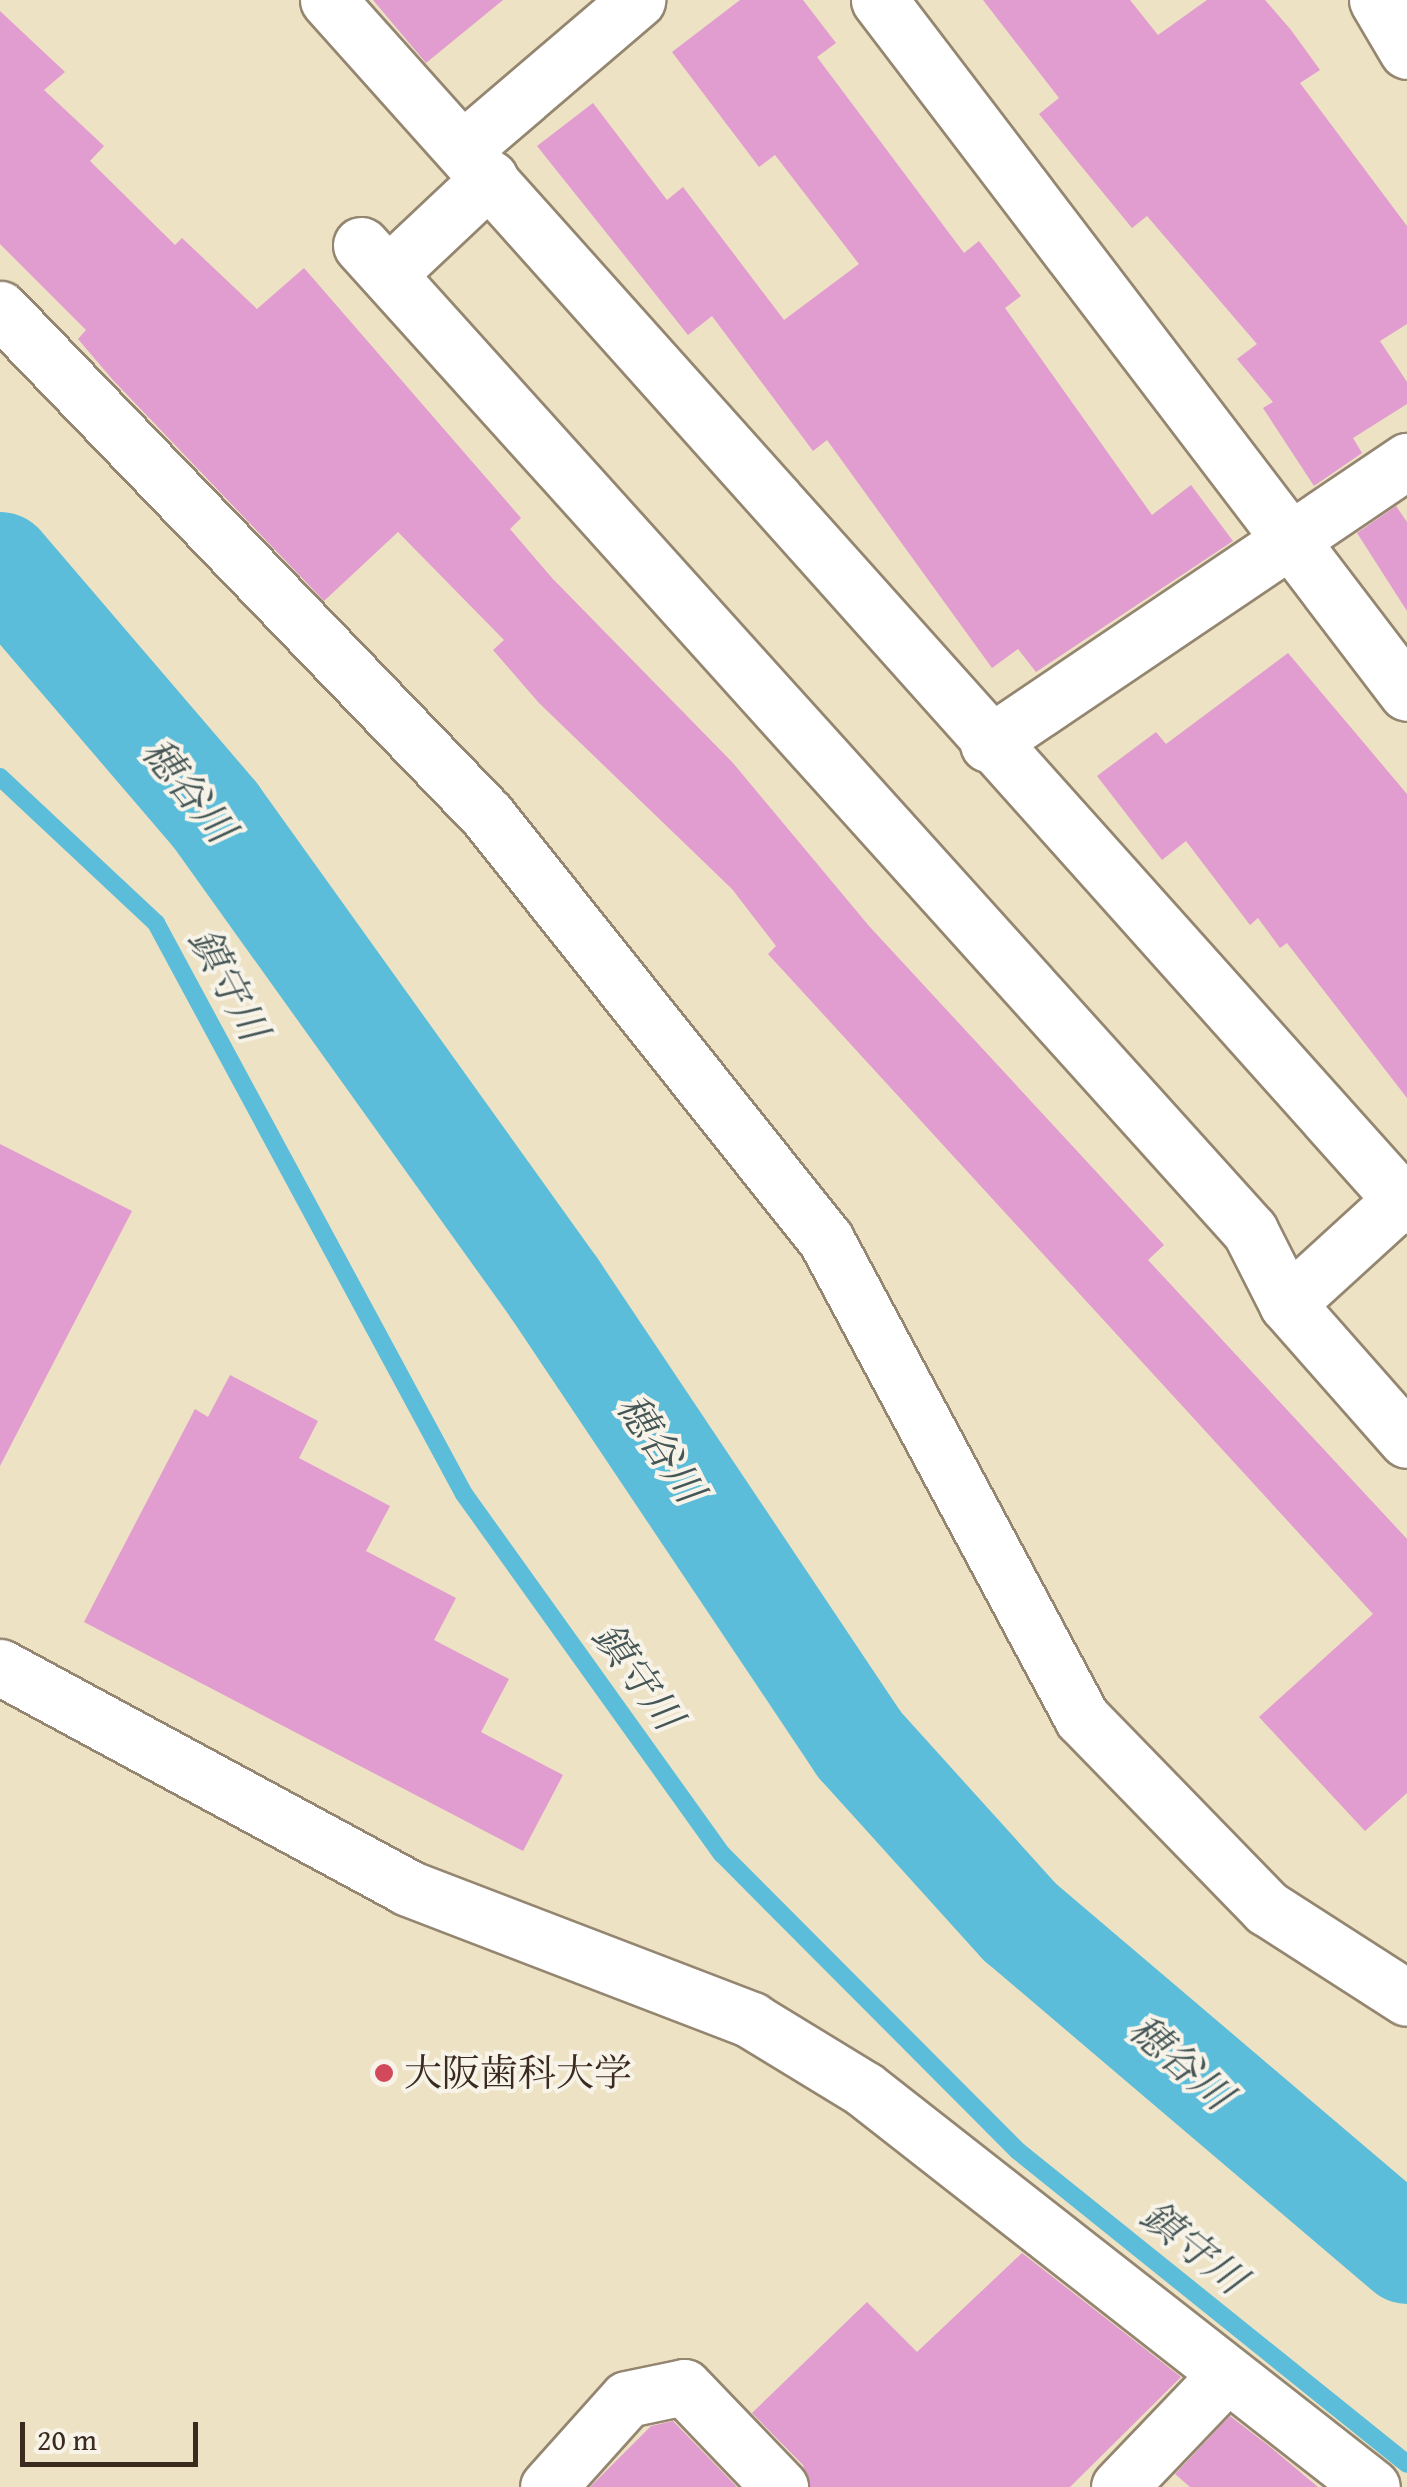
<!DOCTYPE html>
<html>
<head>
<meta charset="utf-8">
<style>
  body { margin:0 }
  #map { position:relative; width:1407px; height:2487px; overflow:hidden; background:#ede2c3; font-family:"Gentium Book Plus","Noto Serif JP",serif }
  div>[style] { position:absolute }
  .stream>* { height:18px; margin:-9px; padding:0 9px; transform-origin:9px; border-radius:9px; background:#5bbdda }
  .river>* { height:105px; margin:-52.5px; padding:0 52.5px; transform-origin:52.5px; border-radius:52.5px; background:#5bbdda }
  .building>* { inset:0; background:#e19cd0 }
  .roads { filter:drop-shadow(2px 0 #948670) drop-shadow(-2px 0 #948670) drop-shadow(0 2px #948670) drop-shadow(0 -2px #948670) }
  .minor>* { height:55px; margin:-27.5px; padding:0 27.5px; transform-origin:27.5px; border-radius:27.5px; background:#fff }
  .dots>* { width:28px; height:28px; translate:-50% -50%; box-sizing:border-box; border:5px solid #f7f3e8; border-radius:50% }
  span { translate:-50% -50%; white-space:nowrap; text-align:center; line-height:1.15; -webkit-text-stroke:8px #f7f3e8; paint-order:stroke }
  .poi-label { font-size:38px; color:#3b2a1e }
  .left { translate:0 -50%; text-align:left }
  .water-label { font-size:40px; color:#455656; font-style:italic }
  .scale { position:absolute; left:20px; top:2422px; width:178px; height:45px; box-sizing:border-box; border:5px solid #3b2a1e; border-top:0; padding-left:12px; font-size:30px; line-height:35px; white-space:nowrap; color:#3b2a1e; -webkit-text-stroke:8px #f7f3e8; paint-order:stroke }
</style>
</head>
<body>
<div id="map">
  <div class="stream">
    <i style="left:0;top:777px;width:214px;rotate:43.1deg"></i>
    <i style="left:156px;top:923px;width:649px;rotate:61.66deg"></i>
    <i style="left:464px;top:1494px;width:443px;rotate:54.4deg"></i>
    <i style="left:722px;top:1854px;width:419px;rotate:45.1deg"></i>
    <i style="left:1018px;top:2151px;width:499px;rotate:38.8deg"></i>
  </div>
  <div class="river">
    <i style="left:0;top:564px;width:330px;rotate:49.4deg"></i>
    <i style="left:215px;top:815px;width:582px;rotate:54.37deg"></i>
    <i style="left:554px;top:1288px;width:549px;rotate:56.22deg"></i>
    <i style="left:859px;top:1744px;width:240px;rotate:47.9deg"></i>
    <i style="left:1020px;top:1922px;width:508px;rotate:40.37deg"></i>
  </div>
  <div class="building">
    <i style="clip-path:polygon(373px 0,503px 0,426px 63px)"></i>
    <i style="clip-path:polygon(740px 0,803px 0,836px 43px,817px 57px,964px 253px,979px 241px,1021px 296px,1005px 308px,1152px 515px,1191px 485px,1233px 541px,1036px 672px,1018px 649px,992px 668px,827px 440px,813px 451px,712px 316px,688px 335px,537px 146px,593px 103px,667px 200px,683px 187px,784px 320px,859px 264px,775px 155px,759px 167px,672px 52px)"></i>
    <i style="clip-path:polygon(983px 0,1130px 0,1158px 35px,1207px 0,1265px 0,1291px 30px,1320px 70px,1300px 83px,1407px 226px,1407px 324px,1380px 341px,1407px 382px,1407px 404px,1353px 438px,1362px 453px,1314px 486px,1263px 408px,1273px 402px,1237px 359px,1257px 344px,1147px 216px,1132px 228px,1077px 161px,1039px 114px,1059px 98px)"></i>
    <i style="clip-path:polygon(0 11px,65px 72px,44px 90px,104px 146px,90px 161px,175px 245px,182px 238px,257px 309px,304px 268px,521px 518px,510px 529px,552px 578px,733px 763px,869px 926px,1164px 1245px,1148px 1260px,1407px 1539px,1407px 1793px,1365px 1831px,1259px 1717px,1373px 1614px,768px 954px,776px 946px,732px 889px,539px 703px,493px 650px,504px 640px,398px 532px,324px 601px,112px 379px,78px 339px,86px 330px,0 244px)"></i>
    <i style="clip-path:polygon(1396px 506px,1407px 522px,1407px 611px,1357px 533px)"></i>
    <i style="clip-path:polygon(1288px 653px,1407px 794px,1407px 1098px,1287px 943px,1280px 948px,1258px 918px,1250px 925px,1186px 841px,1162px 860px,1097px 776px,1156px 732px,1166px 744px)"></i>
    <i style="clip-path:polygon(0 1144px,132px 1211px,0 1466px)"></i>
    <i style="clip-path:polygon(230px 1375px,318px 1421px,299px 1458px,390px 1506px,366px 1551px,456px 1598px,434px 1640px,509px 1679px,481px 1732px,563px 1775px,523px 1851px,84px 1622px,195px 1409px,208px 1417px)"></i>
    <i style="clip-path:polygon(1022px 2253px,1181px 2377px,1070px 2487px,810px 2487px,803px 2465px,752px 2413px,867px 2302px,917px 2352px)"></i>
    <i style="clip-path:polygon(1230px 2416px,1269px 2446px,1318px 2487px,1190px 2487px,1175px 2474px)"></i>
    <i style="clip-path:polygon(673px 2421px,737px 2487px,590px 2487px,651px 2426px)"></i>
  </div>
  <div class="roads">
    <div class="minor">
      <i style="left:328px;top:0;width:1618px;rotate:48.18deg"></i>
      <i style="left:879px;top:0;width:871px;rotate:52.7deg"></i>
      <i style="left:1377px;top:0;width:59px;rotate:59.5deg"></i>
      <i style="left:464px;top:148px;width:228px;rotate:-40.5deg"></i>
      <i style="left:361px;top:245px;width:1328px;rotate:47.96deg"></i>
      <i style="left:1250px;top:1231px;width:82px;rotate:63.1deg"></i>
      <i style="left:1287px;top:1304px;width:181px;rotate:48.6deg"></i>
      <i style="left:388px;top:274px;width:140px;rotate:-43.3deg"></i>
      <i style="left:0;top:309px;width:702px;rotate:46.1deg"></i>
      <i style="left:487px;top:815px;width:544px;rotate:51.42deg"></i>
      <i style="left:826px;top:1240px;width:542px;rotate:61.83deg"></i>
      <i style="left:1082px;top:1718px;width:265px;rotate:45.8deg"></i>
      <i style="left:1267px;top:1908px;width:166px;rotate:32.7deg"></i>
      <i style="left:988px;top:744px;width:506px;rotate:-34.04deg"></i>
      <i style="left:1287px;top:1304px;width:154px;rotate:-42.4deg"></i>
      <i style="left:0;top:1667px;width:464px;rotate:28.4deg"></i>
      <i style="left:408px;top:1888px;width:368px;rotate:21deg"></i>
      <i style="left:751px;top:2020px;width:132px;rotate:31.4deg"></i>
      <i style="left:864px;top:2089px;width:645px;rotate:38.08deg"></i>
      <i style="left:548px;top:2487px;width:118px;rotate:-48.1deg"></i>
      <i style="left:627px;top:2399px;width:58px;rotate:-11.9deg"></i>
      <i style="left:684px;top:2387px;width:139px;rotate:46.2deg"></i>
      <i style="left:1119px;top:2487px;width:155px;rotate:-46.3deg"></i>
    </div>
  </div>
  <div class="dots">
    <i style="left:384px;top:2073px;background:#d1495b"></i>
  </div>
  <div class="poi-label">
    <span class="left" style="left:404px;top:2073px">大阪歯科大学</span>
  </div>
  <div class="water-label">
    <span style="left:189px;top:790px;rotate:51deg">穂谷川</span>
    <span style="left:229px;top:984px;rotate:62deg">鎮守川</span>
    <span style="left:661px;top:1448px;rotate:56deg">穂谷川</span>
    <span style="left:638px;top:1676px;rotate:54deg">鎮守川</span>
    <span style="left:1181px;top:2062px;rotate:41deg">穂谷川</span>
    <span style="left:1194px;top:2247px;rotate:39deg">鎮守川</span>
  </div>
  <div class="scale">20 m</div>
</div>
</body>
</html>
